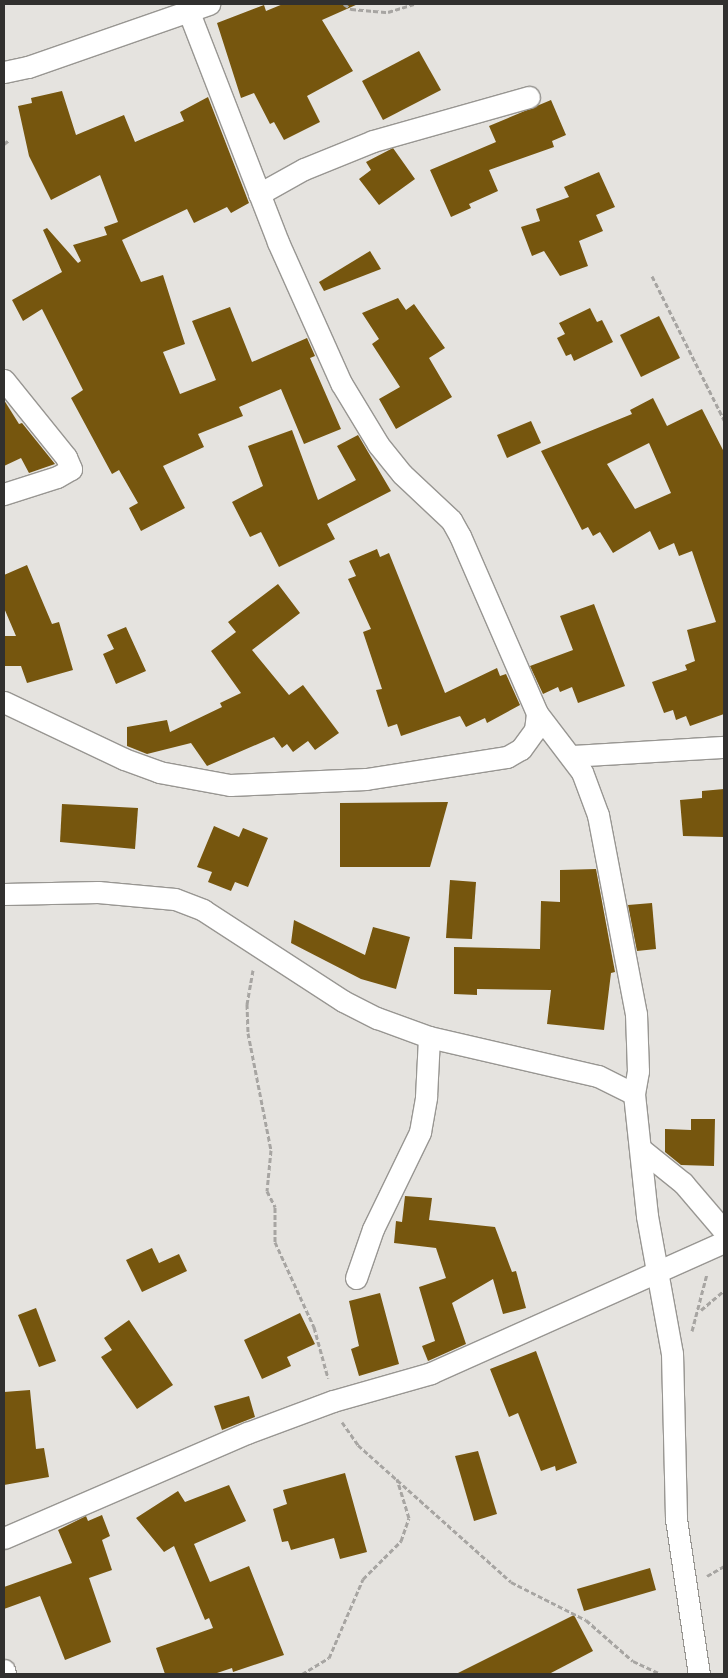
<!DOCTYPE html>
<html>
<head>
<meta charset="utf-8">
<style>
  body { margin:0 }
  #map { position:relative; width:728px; height:1678px; overflow:hidden; background:#e5e3df; font-family:"IBM Plex Serif",serif }
  div>[style] { position:absolute }
  .building>* { inset:0; background:#76560e }
  .path>* { height:3px; margin-top:-1.5px; transform-origin:0; background:repeating-linear-gradient(90deg,#a7a5a2 0 5px,transparent 0 7.5px) }
  .roads { filter:drop-shadow(1px 0 #989692) drop-shadow(-1px 0 #989692) drop-shadow(0 1px #989692) drop-shadow(0 -1px #989692) }
  .street>* { height:21px; margin:-10.5px; padding:0 10.5px; transform-origin:10.5px; border-radius:10.5px; background:#fff }
  span { translate:-50% -50%; white-space:nowrap; text-align:center; line-height:1.15; -webkit-text-stroke:5px #fff; paint-order:stroke }
  .frame { position:absolute; inset:0; border:5px solid #31302f; pointer-events:none }
</style>
</head>
<body>
<div id="map">
  <div class="building">
    <i style="clip-path:polygon(283px 4px,358px 4px,322px 20px,353px 71px,307px 96px,320px 122px,284px 140px,274px 122px,270px 124px,254px 93px,241px 98px,217px 23px,264px 5px,266px 11px)"></i>
    <i style="clip-path:polygon(419px 51px,441px 90px,383px 120px,362px 81px)"></i>
    <i style="clip-path:polygon(62px 91px,76px 135px,124px 115px,135px 142px,184px 121px,180px 112px,208px 97px,249px 203px,231px 213px,227px 207px,194px 223px,187px 209px,122px 240px,141px 282px,163px 275px,185px 344px,163px 352px,180px 394px,216px 380px,192px 321px,230px 307px,252px 362px,307px 338px,315px 356px,310px 358px,341px 429px,304px 444px,281px 389px,239px 407px,243px 416px,198px 434px,204px 447px,163px 466px,185px 508px,141px 531px,129px 508px,138px 503px,119px 470px,112px 474px,71px 398px,83px 390px,42px 309px,23px 321px,12px 300px,62px 272px,43px 230px,47px 228px,78px 263px,81px 261px,73px 245px,107px 235px,104px 227px,118px 222px,100px 175px,51px 200px,29px 156px,18px 106px,32px 103px,31px 98px)"></i>
    <i style="clip-path:polygon(551px 100px,566px 135px,552px 141px,554px 147px,489px 170px,498px 191px,469px 204px,471px 208px,451px 217px,430px 170px,496px 142px,489px 126px)"></i>
    <i style="clip-path:polygon(393px 148px,415px 179px,379px 205px,359px 179px,371px 170px,366px 162px)"></i>
    <i style="clip-path:polygon(599px 172px,615px 207px,596px 215px,603px 231px,579px 241px,588px 266px,560px 276px,544px 251px,532px 256px,521px 227px,540px 221px,536px 209px,569px 197px,564px 187px)"></i>
    <i style="clip-path:polygon(370px 251px,381px 269px,324px 291px,319px 282px)"></i>
    <i style="clip-path:polygon(398px 298px,406px 310px,414px 304px,445px 348px,429px 358px,452px 397px,396px 429px,379px 399px,400px 387px,372px 344px,379px 339px,362px 313px)"></i>
    <i style="clip-path:polygon(590px 308px,597px 322px,602px 320px,613px 342px,574px 361px,571px 354px,566px 356px,557px 338px,565px 334px,559px 323px)"></i>
    <i style="clip-path:polygon(659px 316px,680px 358px,641px 377px,620px 335px)"></i>
    <i style="clip-path:polygon(evenodd,653px 398px,667px 426px,702px 409px,724px 452px,724px 714px,690px 726px,686px 716px,676px 720px,673px 710px,664px 713px,652px 682px,687px 670px,685px 665px,695px 661px,687px 630px,716px 622px,692px 551px,679px 556px,674px 543px,659px 550px,650px 531px,613px 553px,600px 532px,593px 536px,588px 527px,582px 530px,541px 451px,632px 414px,630px 410px,653px 398px,649px 443px,671px 493px,635px 509px,607px 464px,649px 443px)"></i>
    <i style="clip-path:polygon(4px 400px,19px 424px,22px 423px,55px 464px,29px 473px,21px 458px,4px 466px)"></i>
    <i style="clip-path:polygon(531px 421px,541px 443px,507px 458px,497px 435px)"></i>
    <i style="clip-path:polygon(292px 430px,318px 500px,356px 480px,337px 446px,358px 435px,391px 491px,327px 524px,335px 539px,279px 567px,261px 532px,250px 537px,232px 502px,263px 486px,248px 446px)"></i>
    <i style="clip-path:polygon(377px 549px,380px 557px,389px 553px,445px 693px,497px 668px,500px 676px,506px 674px,520px 705px,487px 723px,485px 718px,466px 727px,460px 716px,401px 736px,397px 724px,388px 727px,376px 690px,382px 689px,363px 632px,371px 629px,348px 579px,356px 576px,349px 561px)"></i>
    <i style="clip-path:polygon(27px 565px,52px 624px,59px 622px,73px 670px,27px 683px,21px 666px,4px 666px,4px 636px,16px 636px,4px 608px,4px 575px)"></i>
    <i style="clip-path:polygon(278px 584px,300px 613px,252px 650px,289px 695px,303px 685px,339px 733px,315px 750px,308px 741px,293px 752px,287px 744px,282px 748px,274px 737px,207px 766px,191px 743px,147px 754px,127px 746px,127px 727px,167px 720px,170px 732px,222px 707px,220px 703px,241px 693px,211px 651px,236px 632px,228px 622px)"></i>
    <i style="clip-path:polygon(594px 604px,625px 686px,578px 703px,572px 687px,560px 692px,558px 687px,543px 694px,530px 666px,573px 650px,560px 616px)"></i>
    <i style="clip-path:polygon(126px 627px,146px 671px,116px 684px,103px 654px,114px 649px,107px 635px)"></i>
    <i style="clip-path:polygon(724px 789px,724px 837px,683px 836px,680px 800px,702px 798px,702px 791px)"></i>
    <i style="clip-path:polygon(448px 802px,430px 867px,340px 867px,340px 803px)"></i>
    <i style="clip-path:polygon(62px 804px,138px 808px,135px 849px,60px 842px)"></i>
    <i style="clip-path:polygon(214px 826px,239px 837px,243px 828px,268px 838px,248px 887px,235px 882px,231px 891px,208px 882px,212px 872px,197px 867px)"></i>
    <i style="clip-path:polygon(596px 869px,615px 972px,611px 973px,604px 1030px,547px 1024px,551px 990px,477px 989px,477px 995px,454px 994px,454px 947px,540px 949px,541px 901px,560px 902px,560px 870px)"></i>
    <i style="clip-path:polygon(450px 880px,476px 882px,472px 939px,446px 938px)"></i>
    <i style="clip-path:polygon(652px 903px,656px 949px,637px 951px,628px 905px)"></i>
    <i style="clip-path:polygon(294px 920px,365px 955px,373px 927px,410px 937px,396px 989px,361px 979px,291px 943px)"></i>
    <i style="clip-path:polygon(691px 1119px,715px 1119px,714px 1166px,681px 1165px,665px 1152px,665px 1129px,691px 1130px)"></i>
    <i style="clip-path:polygon(405px 1196px,432px 1198px,429px 1220px,495px 1227px,512px 1272px,516px 1271px,526px 1308px,503px 1314px,493px 1279px,452px 1303px,466px 1344px,428px 1361px,422px 1346px,435px 1341px,419px 1287px,446px 1278px,436px 1248px,394px 1243px,396px 1221px,402px 1222px)"></i>
    <i style="clip-path:polygon(152px 1248px,159px 1263px,179px 1254px,187px 1271px,142px 1292px,126px 1260px)"></i>
    <i style="clip-path:polygon(380px 1293px,399px 1364px,359px 1376px,351px 1349px,359px 1346px,349px 1301px)"></i>
    <i style="clip-path:polygon(36px 1308px,56px 1361px,39px 1367px,18px 1315px)"></i>
    <i style="clip-path:polygon(300px 1313px,315px 1344px,287px 1357px,291px 1366px,262px 1379px,244px 1340px)"></i>
    <i style="clip-path:polygon(129px 1320px,173px 1385px,137px 1409px,101px 1357px,112px 1350px,104px 1338px)"></i>
    <i style="clip-path:polygon(536px 1351px,577px 1463px,556px 1471px,555px 1466px,541px 1471px,518px 1413px,509px 1417px,490px 1369px)"></i>
    <i style="clip-path:polygon(30px 1390px,36px 1449px,44px 1448px,49px 1477px,4px 1485px,4px 1392px)"></i>
    <i style="clip-path:polygon(249px 1396px,255px 1417px,222px 1430px,214px 1406px)"></i>
    <i style="clip-path:polygon(478px 1451px,497px 1514px,474px 1521px,455px 1456px)"></i>
    <i style="clip-path:polygon(345px 1473px,367px 1552px,340px 1559px,334px 1538px,291px 1550px,288px 1541px,282px 1542px,273px 1509px,287px 1504px,283px 1490px)"></i>
    <i style="clip-path:polygon(229px 1485px,246px 1521px,194px 1544px,210px 1582px,249px 1566px,284px 1655px,233px 1672px,232px 1668px,214px 1674px,165px 1674px,156px 1648px,213px 1628px,209px 1618px,205px 1620px,174px 1546px,164px 1552px,136px 1518px,178px 1491px,185px 1502px)"></i>
    <i style="clip-path:polygon(102px 1515px,110px 1536px,102px 1540px,112px 1570px,89px 1578px,111px 1642px,65px 1660px,40px 1596px,4px 1609px,4px 1587px,72px 1563px,58px 1530px,86px 1516px,88px 1521px)"></i>
    <i style="clip-path:polygon(650px 1568px,656px 1590px,584px 1611px,577px 1589px)"></i>
    <i style="clip-path:polygon(574px 1615px,593px 1651px,549px 1674px,456px 1674px)"></i>
  </div>
  <div class="path">
    <i style="left:344px;top:4px;width:9px;rotate:36deg"></i>
    <i style="left:351px;top:9px;width:37px;rotate:5deg"></i>
    <i style="left:388px;top:12px;width:27px;rotate:-17deg"></i>
    <i style="left:4px;top:144px;width:6px;rotate:-39deg"></i>
    <i style="left:652px;top:276px;width:161px;rotate:63.4deg"></i>
    <i style="left:253px;top:970px;width:35px;rotate:100deg"></i>
    <i style="left:247px;top:1004px;width:29px;rotate:88deg"></i>
    <i style="left:248px;top:1033px;width:119px;rotate:78.9deg"></i>
    <i style="left:271px;top:1150px;width:41px;rotate:95.6deg"></i>
    <i style="left:267px;top:1191px;width:18px;rotate:63deg"></i>
    <i style="left:275px;top:1207px;width:35px;rotate:90deg"></i>
    <i style="left:275px;top:1242px;width:94px;rotate:65.4deg"></i>
    <i style="left:314px;top:1327px;width:53px;rotate:74.6deg"></i>
    <i style="left:701px;top:1310px;width:30px;rotate:-40deg"></i>
    <i style="left:692px;top:1331px;width:59px;rotate:-75.3deg"></i>
    <i style="left:342px;top:1422px;width:28px;rotate:55deg"></i>
    <i style="left:358px;top:1445px;width:205px;rotate:41.8deg"></i>
    <i style="left:511px;top:1582px;width:84px;rotate:26.9deg"></i>
    <i style="left:586px;top:1620px;width:62px;rotate:41.1deg"></i>
    <i style="left:633px;top:1661px;width:31px;rotate:25deg"></i>
    <i style="left:707px;top:1576px;width:20px;rotate:-30deg"></i>
    <i style="left:302px;top:1674px;width:31px;rotate:-31deg"></i>
    <i style="left:329px;top:1658px;width:86px;rotate:-66.7deg"></i>
    <i style="left:363px;top:1579px;width:54px;rotate:-45deg"></i>
    <i style="left:401px;top:1541px;width:24px;rotate:-71deg"></i>
    <i style="left:409px;top:1518px;width:41px;rotate:-107.1deg"></i>
  </div>
  <div class="roads">
    <div class="street">
      <i style="left:4px;top:72px;width:25px;rotate:-12deg"></i>
      <i style="left:28px;top:67px;width:192px;rotate:-19.2deg"></i>
      <i style="left:259px;top:194px;width:51px;rotate:-29.1deg"></i>
      <i style="left:304px;top:169px;width:74px;rotate:-22.1deg"></i>
      <i style="left:373px;top:141px;width:162px;rotate:-15.8deg"></i>
      <i style="left:4px;top:380px;width:99px;rotate:51.2deg"></i>
      <i style="left:66px;top:457px;width:13px;rotate:67deg"></i>
      <i style="left:71px;top:469px;width:16px;rotate:150deg"></i>
      <i style="left:57px;top:477px;width:56px;rotate:162.2deg"></i>
      <i style="left:4px;top:702px;width:133px;rotate:25.4deg"></i>
      <i style="left:124px;top:759px;width:37px;rotate:20deg"></i>
      <i style="left:159px;top:772px;width:72px;rotate:10.4deg"></i>
      <i style="left:230px;top:785px;width:136px;rotate:-2.5deg"></i>
      <i style="left:366px;top:779px;width:143px;rotate:-8.9deg"></i>
      <i style="left:507px;top:757px;width:16px;rotate:-30deg"></i>
      <i style="left:521px;top:749px;width:24px;rotate:-54deg"></i>
      <i style="left:535px;top:730px;width:17px;rotate:-83deg"></i>
      <i style="left:537px;top:713px;width:193px;rotate:-113.5deg"></i>
      <i style="left:460px;top:536px;width:18px;rotate:-119deg"></i>
      <i style="left:451px;top:520px;width:67px;rotate:-136.8deg"></i>
      <i style="left:402px;top:474px;width:38px;rotate:-129deg"></i>
      <i style="left:378px;top:444px;width:71px;rotate:-121.2deg"></i>
      <i style="left:341px;top:383px;width:154px;rotate:-114.1deg"></i>
      <i style="left:278px;top:242px;width:246px;rotate:-111.2deg"></i>
      <i style="left:537px;top:713px;width:74px;rotate:52.7deg"></i>
      <i style="left:582px;top:772px;width:46px;rotate:69.6deg"></i>
      <i style="left:598px;top:815px;width:203px;rotate:79.2deg"></i>
      <i style="left:636px;top:1014px;width:57px;rotate:88deg"></i>
      <i style="left:638px;top:1071px;width:23px;rotate:100deg"></i>
      <i style="left:571px;top:756px;width:153px;rotate:-3.4deg"></i>
      <i style="left:4px;top:894px;width:94px;rotate:-1.2deg"></i>
      <i style="left:98px;top:892px;width:77px;rotate:5.2deg"></i>
      <i style="left:175px;top:899px;width:30px;rotate:21deg"></i>
      <i style="left:203px;top:910px;width:167px;rotate:33deg"></i>
      <i style="left:343px;top:1001px;width:38px;rotate:27deg"></i>
      <i style="left:377px;top:1018px;width:55px;rotate:20.1deg"></i>
      <i style="left:429px;top:1037px;width:173px;rotate:13deg"></i>
      <i style="left:598px;top:1076px;width:40px;rotate:26.6deg"></i>
      <i style="left:634px;top:1094px;width:123px;rotate:83.9deg"></i>
      <i style="left:647px;top:1216px;width:139px;rotate:79.7deg"></i>
      <i style="left:672px;top:1353px;width:166px;rotate:88.6deg"></i>
      <i style="left:676px;top:1519px;width:157px;rotate:81.6deg"></i>
      <i style="left:642px;top:1150px;width:53px;rotate:38.8deg"></i>
      <i style="left:683px;top:1183px;width:63px;rotate:49.5deg"></i>
      <i style="left:356px;top:1278px;width:52px;rotate:-70.9deg"></i>
      <i style="left:373px;top:1229px;width:108px;rotate:-64.1deg"></i>
      <i style="left:420px;top:1132px;width:36px;rotate:-80deg"></i>
      <i style="left:426px;top:1097px;width:60px;rotate:-87.1deg"></i>
      <i style="left:4px;top:1538px;width:265px;rotate:-23.4deg"></i>
      <i style="left:247px;top:1433px;width:92px;rotate:-20.4deg"></i>
      <i style="left:333px;top:1401px;width:102px;rotate:-15.9deg"></i>
      <i style="left:431px;top:1373px;width:321px;rotate:-24.1deg"></i>
      <i style="left:4px;top:1670px;width:4px;rotate:76deg"></i>
    </div>
  </div>
  <div class="frame"></div>
</div>
</body>
</html>
